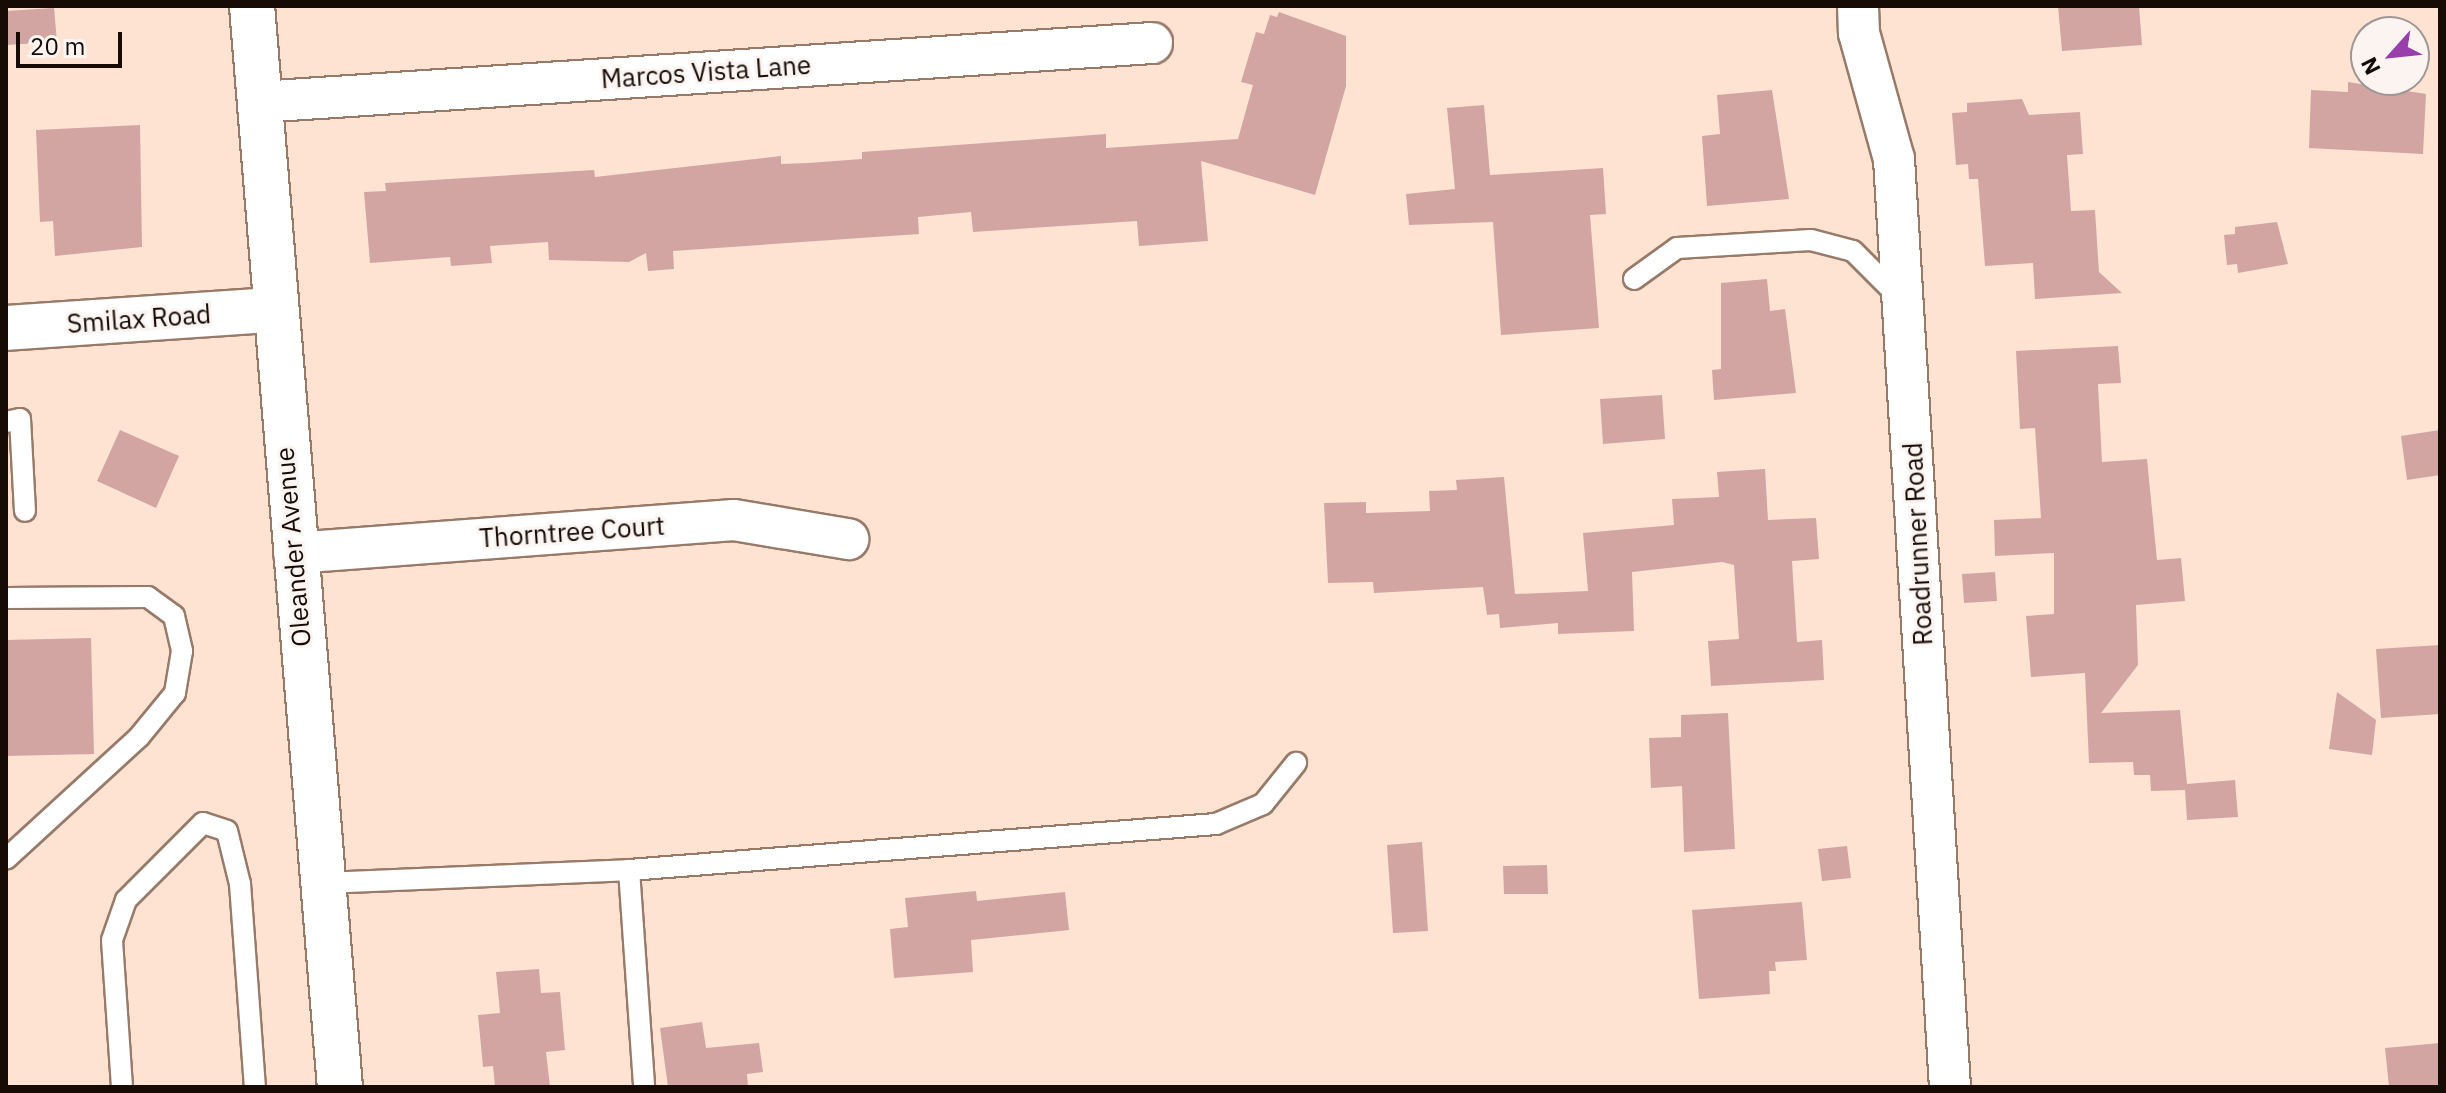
<!DOCTYPE html>
<html>
<head>
<meta charset="utf-8">
<style>
  body { margin:0 }
  #map { position:relative; width:2446px; height:1093px; overflow:hidden; background:#fee3d3; font-family:"IBM Plex Sans",sans-serif }
  div>[style] { position:absolute }
  .building>* { inset:0; background:#d2a5a3 }
  .roads { filter:drop-shadow(2px 0 #987a69) drop-shadow(-2px 0 #987a69) drop-shadow(0 2px #987a69) drop-shadow(0 -2px #987a69) }
  .service>* { height:20px; margin:-10px; padding:0 10px; transform-origin:10px; border-radius:10px; background:#fff }
  .minor>* { height:40px; margin:-20px; padding:0 20px; transform-origin:20px; border-radius:20px; background:#fff }
  .tertiary>* { height:44px; margin:-22px; padding:0 22px; transform-origin:22px; border-radius:22px; background:#fff }
  span { translate:-50% -50%; white-space:nowrap; text-align:center; line-height:1.15; -webkit-text-stroke:6px #fbf4f1; paint-order:stroke }
  .street-label { font-size:26px; color:#160b05 }
  .frame { position:absolute; inset:0; border:8px solid #160b05; pointer-events:none }
  .north { position:absolute; left:2350px; top:16px; width:80px; height:80px; box-sizing:border-box; background:#fbf4f1; border:2px solid #9f9793; border-radius:50%; rotate:243deg; font-size:22px; font-weight:700; line-height:32px; text-align:center; color:#160b05 }
  .north::after { content:''; display:block; margin:auto; width:28px; height:36px; background:#993fab; clip-path:polygon(50% 0,100% 100%,50% 72%,0 100%) }
  .scale { position:absolute; left:16px; top:32px; width:106px; height:36px; box-sizing:border-box; border:4px solid #160b05; border-top:0; padding-left:10px; font-size:24px; line-height:28px; white-space:nowrap; color:#160b05; -webkit-text-stroke:6px #fbf4f1; paint-order:stroke }
</style>
</head>
<body>
<div id="map">
  <div class="building">
    <i style="clip-path:polygon(2058px 6px,2139px 6px,2142px 45px,2062px 51px)"></i>
    <i style="clip-path:polygon(54px 8px,57px 42px,6px 45px,6px 11px)"></i>
    <i style="clip-path:polygon(1279px 12px,1346px 36px,1346px 86px,1315px 195px,1201px 161px,1208px 241px,1139px 246px,1137px 221px,973px 232px,971px 212px,918px 217px,919px 234px,673px 251px,674px 269px,648px 271px,646px 253px,629px 262px,549px 260px,548px 242px,490px 246px,492px 263px,451px 266px,450px 257px,370px 263px,364px 192px,386px 191px,385px 183px,594px 170px,595px 177px,781px 156px,781px 164px,808px 163px,862px 159px,862px 152px,1106px 134px,1106px 148px,1238px 139px,1253px 85px,1241px 82px,1256px 32px,1264px 34px,1270px 15px,1277px 17px)"></i>
    <i style="clip-path:polygon(2348px 82px,2426px 94px,2423px 154px,2309px 148px,2311px 90px,2348px 92px)"></i>
    <i style="clip-path:polygon(1772px 90px,1789px 199px,1707px 206px,1702px 136px,1720px 134px,1717px 95px)"></i>
    <i style="clip-path:polygon(2022px 99px,2029px 115px,2080px 112px,2083px 154px,2067px 155px,2071px 211px,2095px 210px,2099px 272px,2122px 293px,2035px 299px,2033px 263px,1985px 266px,1978px 179px,1969px 179px,1968px 164px,1956px 165px,1952px 113px,1967px 112px,1967px 103px)"></i>
    <i style="clip-path:polygon(1484px 105px,1490px 175px,1603px 168px,1606px 214px,1590px 215px,1599px 328px,1501px 335px,1493px 222px,1409px 225px,1406px 194px,1455px 189px,1447px 108px)"></i>
    <i style="clip-path:polygon(140px 125px,142px 247px,55px 256px,53px 221px,40px 222px,36px 130px)"></i>
    <i style="clip-path:polygon(2277px 222px,2288px 264px,2238px 273px,2237px 264px,2227px 265px,2224px 235px,2235px 234px,2235px 227px)"></i>
    <i style="clip-path:polygon(1767px 279px,1770px 311px,1785px 309px,1796px 393px,1714px 400px,1712px 370px,1721px 369px,1721px 283px)"></i>
    <i style="clip-path:polygon(2118px 346px,2121px 383px,2098px 384px,2102px 462px,2147px 459px,2157px 560px,2181px 558px,2185px 601px,2136px 605px,2138px 665px,2101px 713px,2180px 710px,2187px 784px,2235px 780px,2238px 817px,2187px 820px,2185px 790px,2151px 791px,2150px 775px,2134px 775px,2133px 762px,2089px 763px,2085px 673px,2031px 677px,2026px 616px,2054px 614px,2054px 553px,1995px 556px,1994px 520px,2041px 518px,2035px 428px,2020px 429px,2016px 351px)"></i>
    <i style="clip-path:polygon(1662px 395px,1665px 439px,1603px 444px,1600px 399px)"></i>
    <i style="clip-path:polygon(120px 430px,179px 456px,156px 508px,97px 481px)"></i>
    <i style="clip-path:polygon(2440px 430px,2440px 475px,2407px 480px,2401px 436px)"></i>
    <i style="clip-path:polygon(1765px 469px,1768px 520px,1816px 518px,1819px 559px,1792px 561px,1797px 642px,1822px 640px,1824px 680px,1711px 686px,1708px 641px,1739px 639px,1734px 565px,1722px 562px,1632px 572px,1634px 631px,1558px 634px,1558px 623px,1500px 628px,1499px 614px,1487px 615px,1483px 587px,1374px 593px,1373px 582px,1328px 583px,1324px 503px,1366px 502px,1366px 513px,1430px 511px,1429px 491px,1457px 490px,1456px 480px,1504px 477px,1515px 594px,1588px 591px,1583px 533px,1674px 525px,1672px 499px,1719px 497px,1717px 472px)"></i>
    <i style="clip-path:polygon(1995px 572px,1997px 601px,1964px 603px,1962px 574px)"></i>
    <i style="clip-path:polygon(91px 638px,94px 754px,6px 756px,6px 640px)"></i>
    <i style="clip-path:polygon(2440px 645px,2440px 714px,2381px 718px,2376px 649px)"></i>
    <i style="clip-path:polygon(2337px 692px,2376px 720px,2372px 755px,2329px 749px)"></i>
    <i style="clip-path:polygon(1728px 713px,1735px 849px,1684px 852px,1682px 786px,1651px 788px,1649px 738px,1681px 737px,1681px 715px)"></i>
    <i style="clip-path:polygon(1422px 842px,1428px 931px,1393px 933px,1387px 845px)"></i>
    <i style="clip-path:polygon(1847px 846px,1851px 878px,1822px 881px,1818px 849px)"></i>
    <i style="clip-path:polygon(1547px 865px,1548px 894px,1504px 894px,1503px 866px)"></i>
    <i style="clip-path:polygon(976px 891px,977px 901px,1065px 892px,1069px 930px,971px 940px,973px 972px,894px 978px,890px 929px,908px 927px,905px 898px)"></i>
    <i style="clip-path:polygon(1802px 902px,1807px 960px,1775px 962px,1776px 971px,1769px 971px,1770px 994px,1699px 999px,1692px 910px)"></i>
    <i style="clip-path:polygon(539px 969px,541px 993px,560px 992px,565px 1050px,546px 1052px,550px 1087px,495px 1087px,493px 1066px,483px 1067px,478px 1015px,500px 1013px,496px 972px)"></i>
    <i style="clip-path:polygon(702px 1022px,706px 1048px,759px 1043px,763px 1072px,747px 1074px,748px 1087px,668px 1087px,660px 1028px)"></i>
    <i style="clip-path:polygon(2440px 1043px,2440px 1087px,2389px 1087px,2385px 1048px)"></i>
  </div>
  <div class="roads">
    <div class="service">
      <i style="left:1634px;top:279px;width:53px;rotate:-35.8deg"></i>
      <i style="left:1677px;top:248px;width:134px;rotate:-3.4deg"></i>
      <i style="left:1811px;top:240px;width:43px;rotate:14.7deg"></i>
      <i style="left:1853px;top:251px;width:65px;rotate:45deg"></i>
      <i style="left:6px;top:422px;width:14px;rotate:-12deg"></i>
      <i style="left:20px;top:419px;width:92px;rotate:86.9deg"></i>
      <i style="left:6px;top:598px;width:142px;rotate:-0.4deg"></i>
      <i style="left:148px;top:597px;width:32px;rotate:36deg"></i>
      <i style="left:174px;top:616px;width:36px;rotate:77deg"></i>
      <i style="left:182px;top:651px;width:43px;rotate:99.5deg"></i>
      <i style="left:175px;top:693px;width:57px;rotate:129.3deg"></i>
      <i style="left:139px;top:737px;width:180px;rotate:137.5deg"></i>
      <i style="left:629px;top:870px;width:589px;rotate:-4.48deg"></i>
      <i style="left:1216px;top:824px;width:51px;rotate:-23.1deg"></i>
      <i style="left:1263px;top:804px;width:53px;rotate:-51.2deg"></i>
      <i style="left:322px;top:883px;width:307px;rotate:-2.4deg"></i>
      <i style="left:629px;top:870px;width:218px;rotate:86deg"></i>
      <i style="left:122px;top:1087px;width:147px;rotate:-93.9deg"></i>
      <i style="left:112px;top:940px;width:42px;rotate:-70.7deg"></i>
      <i style="left:126px;top:900px;width:109px;rotate:-45deg"></i>
      <i style="left:203px;top:823px;width:25px;rotate:18deg"></i>
      <i style="left:227px;top:831px;width:55px;rotate:76.2deg"></i>
      <i style="left:240px;top:884px;width:204px;rotate:85.8deg"></i>
    </div>
    <div class="minor">
      <i style="left:1858px;top:6px;width:27px;rotate:88deg"></i>
      <i style="left:1859px;top:33px;width:131px;rotate:74.5deg"></i>
      <i style="left:1894px;top:159px;width:930px;rotate:86.55deg"></i>
      <i style="left:259px;top:102px;width:895px;rotate:-3.78deg"></i>
      <i style="left:294px;top:553px;width:441px;rotate:-4.3deg"></i>
      <i style="left:734px;top:520px;width:116px;rotate:9.5deg"></i>
    </div>
    <div class="tertiary">
      <i style="left:252px;top:6px;width:1085px;rotate:85.35deg"></i>
      <i style="left:6px;top:328px;width:267px;rotate:-3.9deg"></i>
    </div>
  </div>
  <div class="street-label">
    <span style="left:706px;top:72px;rotate:-4deg">Marcos Vista Lane</span>
    <span style="left:139px;top:319px;rotate:-4deg">Smilax Road</span>
    <span style="left:572px;top:532px;rotate:-4deg">Thorntree Court</span>
    <span style="left:1918px;top:544px;rotate:-93deg">Roadrunner Road</span>
    <span style="left:293px;top:547px;rotate:-95deg">Oleander Avenue</span>
  </div>
  <div class="frame"></div>
  <div class="north">N</div>
  <div class="scale">20 m</div>
</div>
</body>
</html>
